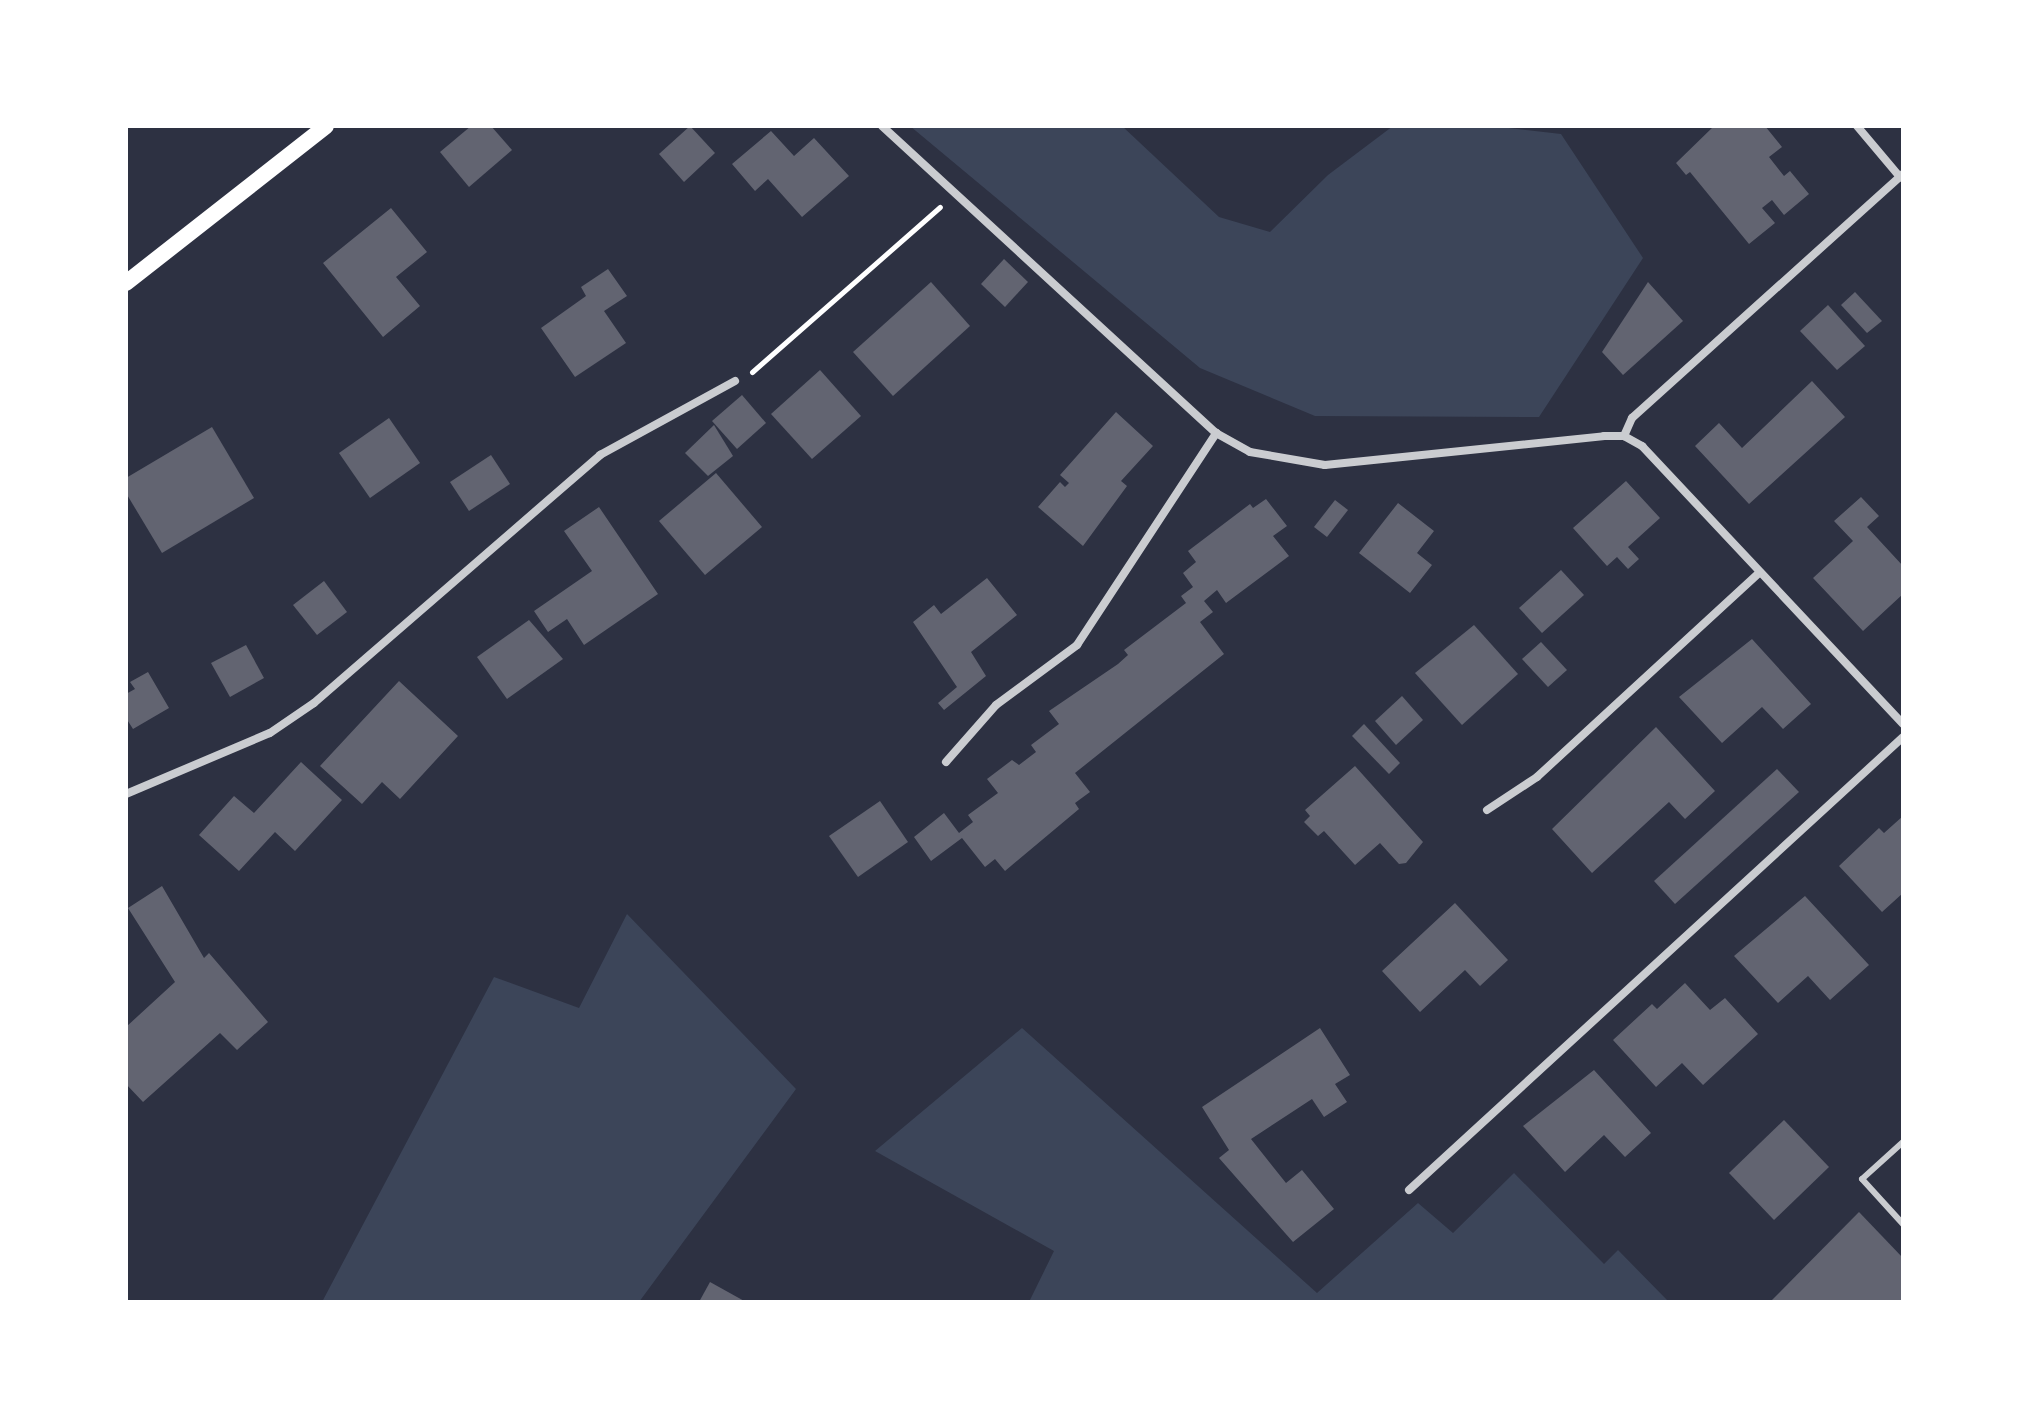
<!DOCTYPE html>
<html>
<head>
<meta charset="utf-8">
<style>
  body { margin:0 }
  #map { position:relative; width:2029px; height:1428px; overflow:hidden; background:#2d3142; font-family:"Public Sans",sans-serif }
  div>[style] { position:absolute }
  .green>* { inset:0; background:#3c4559 }
  .building>* { inset:0; background:#626471 }
  .path>* { height:5px; margin:-2.5px; padding:0 2.5px; transform-origin:2.5px; border-radius:2.5px; background:#fff }
  .service>* { height:6px; margin:-3px; padding:0 3px; transform-origin:3px; border-radius:3px; background:#caccd0 }
  .minor>* { height:8px; margin:-4px; padding:0 4px; transform-origin:4px; border-radius:4px; background:#caccd0 }
  .secondary>* { height:16px; margin:-8px; padding:0 8px; transform-origin:8px; border-radius:8px; background:#fff }
  span { translate:-50% -50%; white-space:nowrap; text-align:center; line-height:1.15; -webkit-text-stroke:8px #fff; paint-order:stroke }
  .frame { position:absolute; inset:0; border:128px solid #fff; pointer-events:none }
</style>
</head>
<body>
<div id="map">
  <div class="green">
    <i style="clip-path:polygon(910px 126px,1122px 126px,1219px 217px,1270px 232px,1328px 175px,1393px 126px,1491px 126px,1561px 134px,1643px 258px,1539px 417px,1315px 416px,1200px 368px)"></i>
    <i style="clip-path:polygon(627px 914px,796px 1089px,639px 1302px,322px 1302px,494px 977px,579px 1008px)"></i>
    <i style="clip-path:polygon(1022px 1028px,1317px 1293px,1418px 1203px,1453px 1233px,1514px 1173px,1604px 1264px,1618px 1250px,1669px 1302px,1029px 1302px,1054px 1251px,875px 1151px)"></i>
  </div>
  <div class="building">
    <i style="clip-path:polygon(471px 126px,491px 126px,512px 150px,469px 187px,440px 152px)"></i>
    <i style="clip-path:polygon(690px 126px,715px 153px,684px 182px,659px 154px)"></i>
    <i style="clip-path:polygon(1714px 126px,1765px 126px,1782px 147px,1769px 157px,1784px 176px,1790px 171px,1809px 194px,1784px 215px,1772px 200px,1762px 208px,1775px 223px,1749px 244px,1690px 172px,1686px 175px,1676px 163px)"></i>
    <i style="clip-path:polygon(771px 131px,794px 156px,814px 138px,849px 176px,802px 217px,768px 179px,755px 191px,732px 164px)"></i>
    <i style="clip-path:polygon(391px 208px,427px 252px,396px 277px,420px 306px,383px 337px,323px 263px)"></i>
    <i style="clip-path:polygon(1004px 259px,1028px 282px,1005px 307px,981px 284px)"></i>
    <i style="clip-path:polygon(608px 269px,627px 296px,604px 311px,626px 343px,575px 377px,541px 328px,586px 296px,581px 287px)"></i>
    <i style="clip-path:polygon(931px 282px,970px 326px,893px 396px,853px 352px)"></i>
    <i style="clip-path:polygon(1648px 282px,1683px 321px,1623px 375px,1602px 352px)"></i>
    <i style="clip-path:polygon(1855px 292px,1882px 321px,1867px 333px,1841px 305px)"></i>
    <i style="clip-path:polygon(1828px 305px,1865px 346px,1837px 370px,1800px 331px)"></i>
    <i style="clip-path:polygon(820px 370px,861px 416px,812px 459px,771px 414px)"></i>
    <i style="clip-path:polygon(1812px 381px,1845px 417px,1749px 504px,1695px 446px,1719px 423px,1742px 448px)"></i>
    <i style="clip-path:polygon(742px 395px,766px 423px,737px 449px,712px 421px)"></i>
    <i style="clip-path:polygon(1116px 412px,1153px 446px,1121px 481px,1127px 486px,1083px 546px,1038px 507px,1060px 482px,1065px 487px,1069px 483px,1060px 475px)"></i>
    <i style="clip-path:polygon(389px 418px,420px 463px,370px 498px,339px 453px)"></i>
    <i style="clip-path:polygon(714px 425px,733px 456px,708px 476px,685px 453px)"></i>
    <i style="clip-path:polygon(212px 427px,254px 498px,162px 553px,126px 493px,126px 478px)"></i>
    <i style="clip-path:polygon(491px 455px,510px 484px,469px 511px,450px 482px)"></i>
    <i style="clip-path:polygon(716px 473px,762px 527px,705px 575px,659px 521px)"></i>
    <i style="clip-path:polygon(1626px 481px,1660px 518px,1628px 547px,1639px 559px,1628px 569px,1617px 557px,1607px 566px,1573px 528px)"></i>
    <i style="clip-path:polygon(1861px 497px,1879px 516px,1867px 527px,1903px 566px,1903px 594px,1863px 631px,1813px 578px,1853px 541px,1834px 521px)"></i>
    <i style="clip-path:polygon(1266px 499px,1287px 526px,1273px 536px,1289px 556px,1226px 603px,1217px 590px,1204px 601px,1213px 612px,1200px 622px,1224px 654px,1075px 773px,1090px 792px,1075px 803px,1079px 809px,1005px 871px,995px 859px,985px 867px,962px 838px,931px 861px,914px 837px,944px 813px,959px 833px,973px 822px,968px 815px,998px 793px,987px 779px,1012px 760px,1019px 765px,1036px 752px,1031px 745px,1059px 724px,1049px 711px,1118px 664px,1128px 655px,1124px 650px,1186px 603px,1181px 596px,1193px 587px,1183px 573px,1196px 562px,1188px 551px,1250px 504px,1253px 508px)"></i>
    <i style="clip-path:polygon(1335px 500px,1348px 510px,1327px 537px,1314px 527px)"></i>
    <i style="clip-path:polygon(1398px 503px,1434px 531px,1417px 553px,1432px 565px,1410px 593px,1359px 553px)"></i>
    <i style="clip-path:polygon(599px 507px,658px 594px,584px 645px,567px 619px,548px 632px,534px 611px,592px 571px,564px 531px)"></i>
    <i style="clip-path:polygon(1561px 570px,1584px 595px,1542px 633px,1519px 608px)"></i>
    <i style="clip-path:polygon(987px 578px,1017px 615px,971px 652px,986px 676px,944px 710px,938px 703px,957px 687px,913px 622px,934px 605px,941px 614px)"></i>
    <i style="clip-path:polygon(324px 581px,347px 612px,317px 635px,293px 605px)"></i>
    <i style="clip-path:polygon(529px 620px,563px 659px,507px 699px,477px 657px)"></i>
    <i style="clip-path:polygon(1474px 625px,1518px 674px,1462px 725px,1415px 673px)"></i>
    <i style="clip-path:polygon(1752px 639px,1811px 704px,1783px 729px,1762px 707px,1722px 743px,1679px 697px)"></i>
    <i style="clip-path:polygon(1541px 642px,1567px 670px,1548px 687px,1522px 659px)"></i>
    <i style="clip-path:polygon(246px 645px,264px 678px,230px 697px,211px 663px)"></i>
    <i style="clip-path:polygon(148px 672px,169px 708px,133px 729px,126px 718px,126px 694px,135px 689px,130px 682px)"></i>
    <i style="clip-path:polygon(399px 681px,458px 736px,400px 799px,382px 782px,362px 804px,320px 766px)"></i>
    <i style="clip-path:polygon(1402px 696px,1423px 720px,1396px 745px,1375px 721px)"></i>
    <i style="clip-path:polygon(1364px 724px,1400px 763px,1389px 774px,1352px 736px)"></i>
    <i style="clip-path:polygon(1656px 727px,1715px 791px,1685px 819px,1669px 802px,1592px 873px,1552px 829px)"></i>
    <i style="clip-path:polygon(301px 762px,342px 800px,295px 851px,275px 832px,239px 871px,199px 835px,234px 796px,254px 813px)"></i>
    <i style="clip-path:polygon(1355px 766px,1423px 842px,1406px 863px,1399px 864px,1380px 843px,1355px 865px,1324px 831px,1318px 836px,1304px 822px,1310px 816px,1305px 810px)"></i>
    <i style="clip-path:polygon(1777px 769px,1799px 792px,1675px 904px,1654px 881px)"></i>
    <i style="clip-path:polygon(880px 801px,908px 842px,858px 877px,829px 836px)"></i>
    <i style="clip-path:polygon(1903px 816px,1903px 893px,1882px 912px,1839px 866px,1879px 828px,1884px 833px)"></i>
    <i style="clip-path:polygon(162px 886px,204px 958px,209px 953px,268px 1022px,237px 1050px,220px 1033px,143px 1102px,126px 1084px,126px 1027px,175px 982px,128px 908px)"></i>
    <i style="clip-path:polygon(1805px 896px,1869px 965px,1830px 1000px,1808px 976px,1778px 1003px,1734px 956px)"></i>
    <i style="clip-path:polygon(1455px 903px,1508px 960px,1480px 986px,1465px 970px,1420px 1012px,1382px 971px)"></i>
    <i style="clip-path:polygon(1685px 983px,1710px 1010px,1725px 998px,1758px 1034px,1703px 1085px,1682px 1063px,1656px 1087px,1613px 1040px,1652px 1004px,1657px 1009px)"></i>
    <i style="clip-path:polygon(1320px 1028px,1350px 1075px,1335px 1084px,1347px 1102px,1324px 1117px,1312px 1099px,1251px 1139px,1286px 1183px,1302px 1170px,1334px 1209px,1293px 1242px,1219px 1158px,1229px 1150px,1202px 1107px)"></i>
    <i style="clip-path:polygon(1594px 1070px,1651px 1133px,1625px 1157px,1604px 1135px,1565px 1172px,1523px 1126px)"></i>
    <i style="clip-path:polygon(1784px 1120px,1829px 1167px,1774px 1220px,1729px 1173px)"></i>
    <i style="clip-path:polygon(1859px 1212px,1903px 1258px,1903px 1302px,1770px 1302px)"></i>
    <i style="clip-path:polygon(710px 1282px,746px 1302px,699px 1302px)"></i>
  </div>
  <div class="path">
    <i style="left:752px;top:372px;width:250px;rotate:-41.3deg"></i>
  </div>
  <div class="service">
    <i style="left:1903px;top:1142px;width:55px;rotate:137.9deg"></i>
    <i style="left:1862px;top:1179px;width:61px;rotate:47.7deg"></i>
  </div>
  <div class="minor">
    <i style="left:882px;top:126px;width:454px;rotate:42.6deg"></i>
    <i style="left:1216px;top:433px;width:39px;rotate:29deg"></i>
    <i style="left:1250px;top:452px;width:76px;rotate:9.8deg"></i>
    <i style="left:1325px;top:465px;width:281px;rotate:-5.9deg"></i>
    <i style="left:1604px;top:436px;width:20px"></i>
    <i style="left:1624px;top:436px;width:21px;rotate:29deg"></i>
    <i style="left:1642px;top:446px;width:381px;rotate:46.8deg"></i>
    <i style="left:1857px;top:126px;width:67px;rotate:49.9deg"></i>
    <i style="left:1624px;top:436px;width:20px;rotate:-66deg"></i>
    <i style="left:1632px;top:418px;width:365px;rotate:-42deg"></i>
    <i style="left:946px;top:762px;width:76px;rotate:-48.7deg"></i>
    <i style="left:996px;top:705px;width:101px;rotate:-36.5deg"></i>
    <i style="left:1077px;top:645px;width:254px;rotate:-56.7deg"></i>
    <i style="left:126px;top:794px;width:156px;rotate:-23deg"></i>
    <i style="left:270px;top:733px;width:53px;rotate:-34.3deg"></i>
    <i style="left:314px;top:703px;width:379px;rotate:-40.9deg"></i>
    <i style="left:600px;top:455px;width:154px;rotate:-28.7deg"></i>
    <i style="left:1487px;top:810px;width:60px;rotate:-33.4deg"></i>
    <i style="left:1537px;top:777px;width:300px;rotate:-42.6deg"></i>
    <i style="left:1409px;top:1190px;width:670px;rotate:-42.52deg"></i>
  </div>
  <div class="secondary">
    <i style="left:126px;top:283px;width:254px;rotate:-38.1deg"></i>
  </div>
  <div class="frame"></div>
</div>
</body>
</html>
